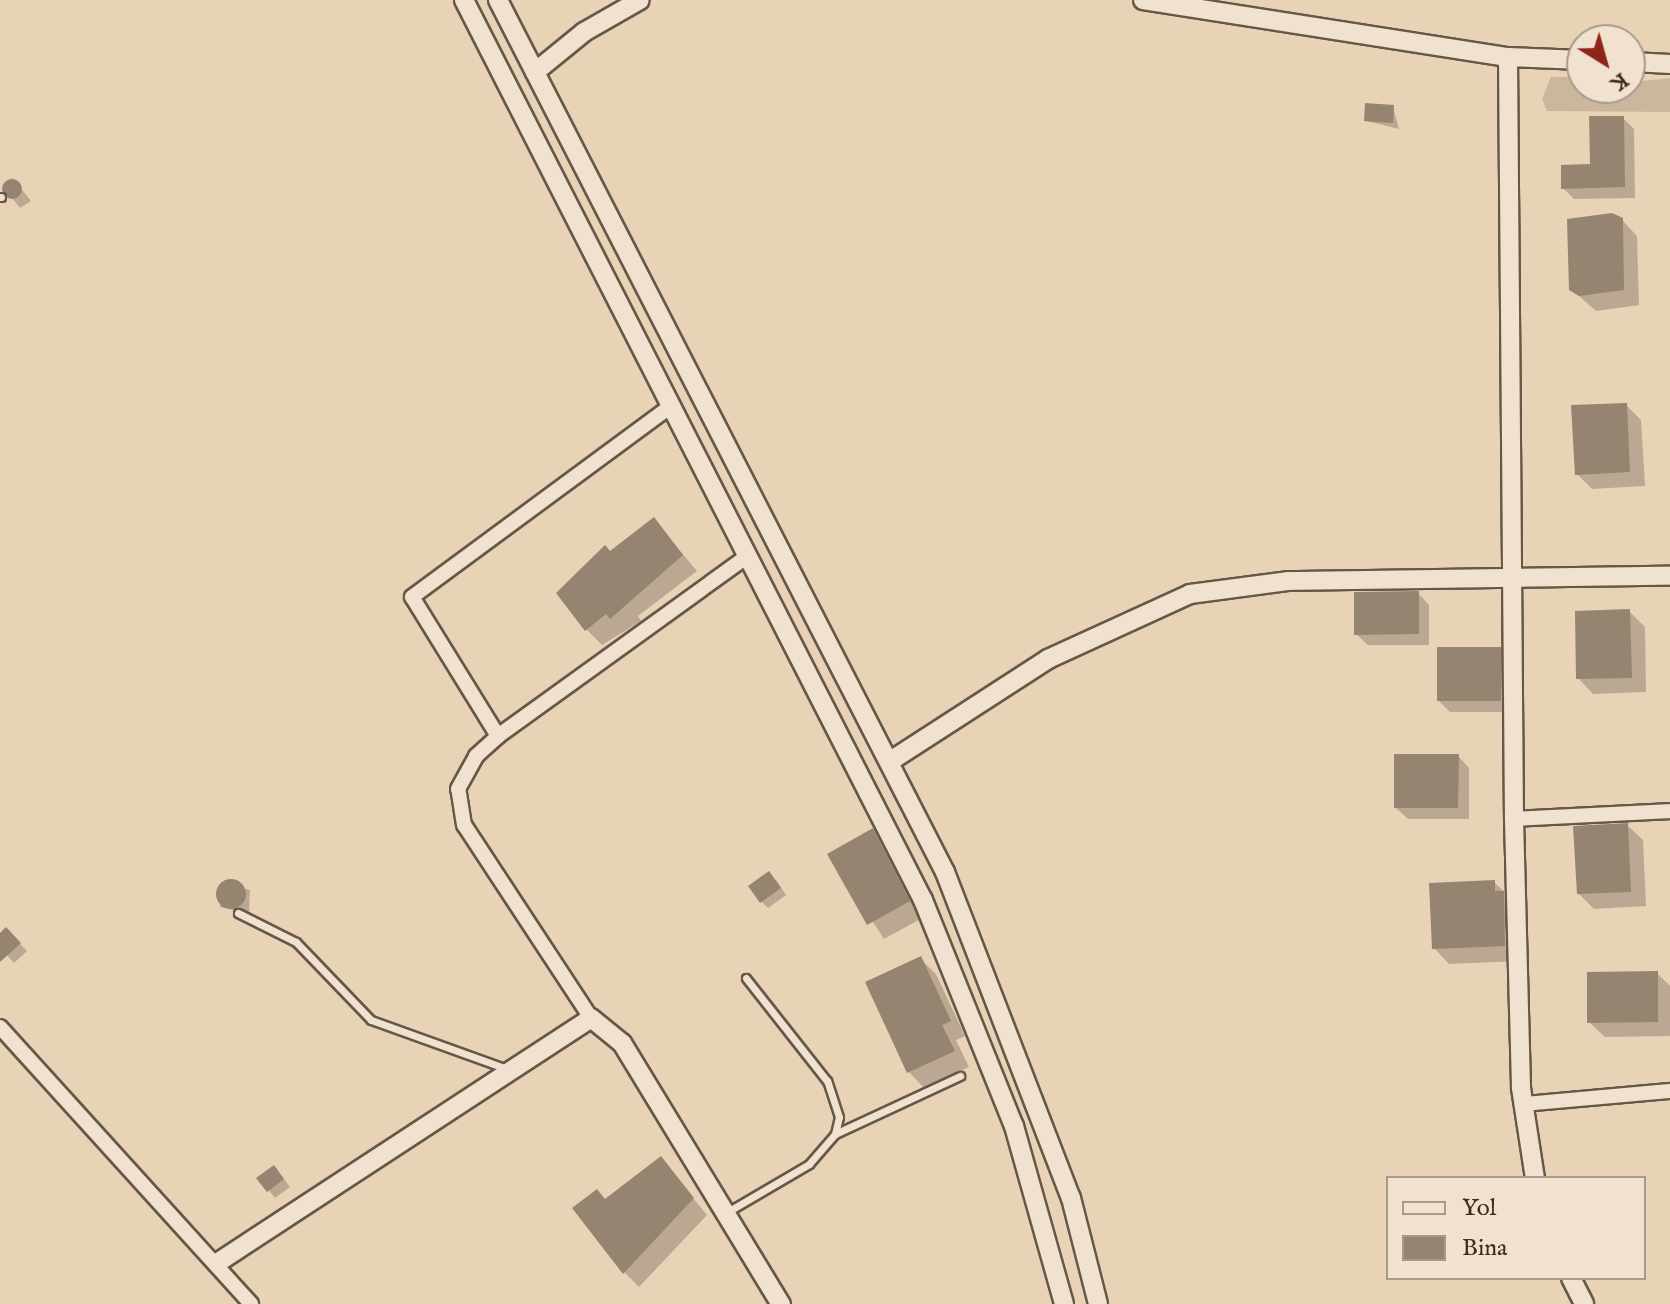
<!DOCTYPE html>
<html>
<head>
<meta charset="utf-8">
<style>
  body { margin:0 }
  #map { position:relative; width:1670px; height:1304px; overflow:hidden; background:#e9d3b7; font-family:"IM FELL English",serif }
  div>[style] { position:absolute }
  .green>* { inset:0; background:#cbb79e }
  .shadow>* { inset:0; background:#0003 }
  .building>* { inset:0; background:#958470 }
  .round { border-radius:50% }
  .roads { filter:drop-shadow(2px 0 #665848) drop-shadow(-2px 0 #665848) drop-shadow(0 2px #665848) drop-shadow(0 -2px #665848) }
  .lane>* { height:7px; margin:-3.5px; padding:0 3.5px; transform-origin:3.5px; border-radius:3.5px; background:#f1e2d0 }
  .street>* { height:14px; margin:-7px; padding:0 7px; transform-origin:7px; border-radius:7px; background:#f1e2d0 }
  .secondary>* { height:18px; margin:-9px; padding:0 9px; transform-origin:9px; border-radius:9px; background:#f1e2d0 }
  span { translate:-50% -50%; white-space:nowrap; text-align:center; line-height:1.15; -webkit-text-stroke:7px #f1e2d0; paint-order:stroke }
  .legend { position:absolute; left:1386px; top:1176px; width:260px; height:104px; box-sizing:border-box; background:#f1e2d0; border:2px solid #a89a8b; margin:0; padding:10px 14px; list-style:none; font-size:24px; color:#3a2f23 }
  .legend li { display:flex; align-items:center; gap:16px; height:40px }
  .legend b { width:40px; border:2px solid #a89a8b }
  .north { position:absolute; left:1566px; top:24px; width:80px; height:80px; box-sizing:border-box; background:#f1e2d0; border:2px solid #a89a8b; border-radius:50%; rotate:143deg; font-size:22px; font-weight:700; line-height:32px; text-align:center; color:#3a2f23 }
  .north::after { content:''; display:block; margin:auto; width:28px; height:36px; background:#8f2418; clip-path:polygon(50% 0,100% 100%,50% 72%,0 100%) }
</style>
</head>
<body>
<div id="map">
  <div class="green">
    <i style="clip-path:polygon(1551px 77px,1582px 77px,1582px 88px,1670px 78px,1670px 112px,1547px 111px,1542px 99px)"></i>
  </div>
  <div class="shadow">
    <i style="clip-path:polygon(1393px 107px,1399px 129px,1366px 121px)"></i>
    <i style="clip-path:polygon(1623px 118px,1634px 129px,1635px 198px,1574px 199px,1563px 188px,1592px 166px)"></i>
    <i style="clip-path:polygon(13px 178px,31px 201px,20px 208px,2px 185px)"></i>
    <i style="clip-path:polygon(1622px 220px,1637px 236px,1639px 305px,1596px 311px,1571px 289px)"></i>
    <i style="clip-path:polygon(1626px 405px,1641px 420px,1645px 486px,1592px 489px,1577px 474px)"></i>
    <i style="clip-path:polygon(654px 520px,697px 571px,638px 616px,641px 621px,602px 645px,586px 629px,611px 553px)"></i>
    <i style="clip-path:polygon(1418px 593px,1429px 605px,1429px 645px,1368px 645px,1356px 634px)"></i>
    <i style="clip-path:polygon(1629px 611px,1645px 627px,1646px 692px,1593px 694px,1578px 678px)"></i>
    <i style="clip-path:polygon(1500px 649px,1511px 661px,1511px 712px,1450px 712px,1439px 701px)"></i>
    <i style="clip-path:polygon(1458px 756px,1469px 768px,1469px 819px,1408px 819px,1396px 808px)"></i>
    <i style="clip-path:polygon(1627px 825px,1643px 840px,1646px 906px,1594px 909px,1579px 894px)"></i>
    <i style="clip-path:polygon(872px 830px,924px 917px,884px 939px,830px 855px)"></i>
    <i style="clip-path:polygon(776px 880px,786px 895px,768px 908px,761px 901px)"></i>
    <i style="clip-path:polygon(221px 882px,250px 890px,249px 914px,220px 907px)"></i>
    <i style="clip-path:polygon(1494px 882px,1510px 897px,1520px 961px,1449px 964px,1434px 948px)"></i>
    <i style="clip-path:polygon(6px 930px,27px 951px,14px 963px,0 948px)"></i>
    <i style="clip-path:polygon(921px 959px,936px 974px,965px 1036px,956px 1040px,969px 1067px,924px 1088px,909px 1072px,868px 983px)"></i>
    <i style="clip-path:polygon(1657px 973px,1670px 986px,1670px 1036px,1605px 1037px,1589px 1022px)"></i>
    <i style="clip-path:polygon(660px 1158px,707px 1215px,639px 1287px,624px 1272px,606px 1201px)"></i>
    <i style="clip-path:polygon(281px 1175px,290px 1187px,275px 1198px,259px 1179px)"></i>
  </div>
  <div class="building">
    <i style="clip-path:polygon(1365px 103px,1394px 105px,1393px 123px,1364px 121px)"></i>
    <i style="clip-path:polygon(1589px 116px,1624px 116px,1625px 187px,1561px 189px,1561px 165px,1590px 164px)"></i>
    <i class="round" style="left:2px;top:179px;width:20px;height:20px"></i>
    <i style="clip-path:polygon(1612px 213px,1623px 218px,1624px 290px,1579px 296px,1569px 290px,1567px 219px)"></i>
    <i style="clip-path:polygon(1627px 403px,1630px 472px,1575px 475px,1571px 405px)"></i>
    <i style="clip-path:polygon(654px 517px,683px 555px,610px 619px,606px 614px,585px 631px,556px 593px,605px 545px,610px 551px)"></i>
    <i style="clip-path:polygon(1419px 591px,1419px 634px,1354px 635px,1354px 592px)"></i>
    <i style="clip-path:polygon(1630px 609px,1632px 678px,1576px 679px,1575px 611px)"></i>
    <i style="clip-path:polygon(1437px 647px,1501px 647px,1501px 701px,1437px 701px)"></i>
    <i style="clip-path:polygon(1394px 754px,1459px 754px,1458px 808px,1394px 808px)"></i>
    <i style="clip-path:polygon(1628px 823px,1631px 892px,1577px 894px,1573px 826px)"></i>
    <i style="clip-path:polygon(873px 828px,910px 901px,867px 925px,827px 854px)"></i>
    <i style="clip-path:polygon(769px 871px,781px 888px,760px 903px,748px 886px)"></i>
    <i class="round" style="left:216px;top:879px;width:30px;height:30px"></i>
    <i style="clip-path:polygon(1495px 880px,1495px 891px,1504px 891px,1505px 946px,1432px 949px,1429px 883px)"></i>
    <i style="clip-path:polygon(6px 927px,21px 943px,0 962px,0 933px)"></i>
    <i style="clip-path:polygon(921px 956px,951px 1021px,942px 1025px,955px 1051px,907px 1073px,865px 982px)"></i>
    <i style="clip-path:polygon(1658px 971px,1658px 1022px,1587px 1023px,1587px 972px)"></i>
    <i style="clip-path:polygon(661px 1156px,694px 1198px,623px 1274px,572px 1208px,597px 1189px,605px 1199px)"></i>
    <i style="clip-path:polygon(274px 1165px,284px 1179px,267px 1192px,256px 1178px)"></i>
  </div>
  <div class="roads">
    <div class="lane">
      <i style="left:0;top:197px;width:1px"></i>
      <i style="left:238px;top:913px;width:65px;rotate:26.6deg"></i>
      <i style="left:296px;top:942px;width:108px;rotate:46.1deg"></i>
      <i style="left:371px;top:1020px;width:145px;rotate:19.8deg"></i>
      <i style="left:835px;top:1134px;width:138px;rotate:-24.9deg"></i>
      <i style="left:729px;top:1211px;width:93px;rotate:-30.4deg"></i>
      <i style="left:809px;top:1164px;width:40px;rotate:-49deg"></i>
      <i style="left:835px;top:1134px;width:17px;rotate:-77deg"></i>
      <i style="left:839px;top:1117px;width:38px;rotate:-108deg"></i>
      <i style="left:827px;top:1081px;width:131px;rotate:-128.2deg"></i>
    </div>
    <div class="street">
      <i style="left:498px;top:736px;width:163px;rotate:-121.7deg"></i>
      <i style="left:412px;top:597px;width:323px;rotate:-36.4deg"></i>
      <i style="left:1514px;top:819px;width:156px;rotate:-2.9deg"></i>
      <i style="left:591px;top:1018px;width:231px;rotate:-123.3deg"></i>
      <i style="left:464px;top:825px;width:36px;rotate:-99deg"></i>
      <i style="left:458px;top:789px;width:38px;rotate:-61deg"></i>
      <i style="left:476px;top:756px;width:30px;rotate:-42deg"></i>
      <i style="left:498px;top:736px;width:309px;rotate:-35.8deg"></i>
      <i style="left:0;top:1027px;width:374px;rotate:47.8deg"></i>
      <i style="left:1524px;top:1104px;width:147px;rotate:-5.1deg"></i>
    </div>
    <div class="secondary">
      <i style="left:464px;top:0;width:1010px;rotate:62.98deg"></i>
      <i style="left:923px;top:900px;width:244px;rotate:68.1deg"></i>
      <i style="left:1014px;top:1126px;width:185px;rotate:74.3deg"></i>
      <i style="left:498px;top:0;width:980px;rotate:62.86deg"></i>
      <i style="left:945px;top:872px;width:350px;rotate:68.9deg"></i>
      <i style="left:1071px;top:1198px;width:109px;rotate:75.7deg"></i>
      <i style="left:1143px;top:0;width:369px;rotate:8.9deg"></i>
      <i style="left:1508px;top:57px;width:74px;rotate:2.3deg"></i>
      <i style="left:1508px;top:57px;width:762px;rotate:89.55deg"></i>
      <i style="left:1514px;top:819px;width:269px;rotate:88.5deg"></i>
      <i style="left:1521px;top:1088px;width:91px;rotate:81.2deg"></i>
      <i style="left:1630px;top:62px;width:40px;rotate:2.9deg"></i>
      <i style="left:535px;top:72px;width:63px;rotate:-39.2deg"></i>
      <i style="left:584px;top:32px;width:64px;rotate:-29.7deg"></i>
      <i style="left:892px;top:760px;width:186px;rotate:-32.9deg"></i>
      <i style="left:1048px;top:659px;width:156px;rotate:-24.6deg"></i>
      <i style="left:1190px;top:594px;width:100px;rotate:-7.5deg"></i>
      <i style="left:1289px;top:581px;width:381px;rotate:-0.8deg"></i>
      <i style="left:217px;top:1263px;width:447px;rotate:-33.2deg"></i>
      <i style="left:591px;top:1018px;width:40px;rotate:39deg"></i>
      <i style="left:622px;top:1043px;width:306px;rotate:58.7deg"></i>
      <i style="left:1571px;top:1278px;width:29px;rotate:63deg"></i>
    </div>
  </div>
  <ul class="legend">
  <li><b style="height:10px;background:#f1e2d0"></b>Yol</li>
  <li><b style="height:22px;background:#958470"></b>Bina</li>
  </ul>
  <div class="north">K</div>
</div>
</body>
</html>
